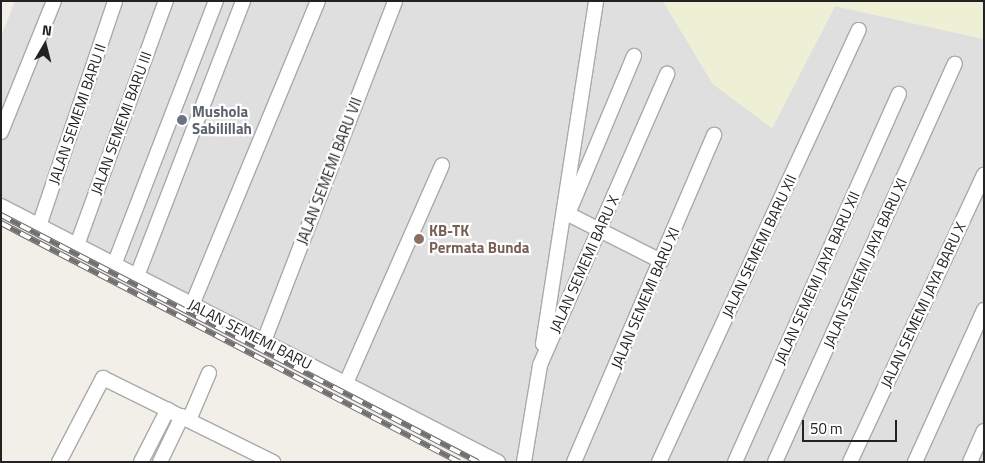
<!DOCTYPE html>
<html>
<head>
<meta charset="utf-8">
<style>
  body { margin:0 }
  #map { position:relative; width:985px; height:463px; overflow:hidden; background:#f2efe9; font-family:"Titillium Web",sans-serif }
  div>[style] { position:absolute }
  .residential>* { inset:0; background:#e0dfdf }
  .farmland>* { inset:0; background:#eef0d5 }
  .roads { filter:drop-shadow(1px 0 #a9a9a9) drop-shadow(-1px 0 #a9a9a9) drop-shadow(0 1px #a9a9a9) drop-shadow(0 -1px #a9a9a9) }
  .street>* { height:14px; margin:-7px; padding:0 7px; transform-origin:7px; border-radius:7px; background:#fff }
  .rail>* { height:5.5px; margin-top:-2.75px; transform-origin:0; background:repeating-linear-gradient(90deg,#fff 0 11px,#707070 0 22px); box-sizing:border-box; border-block:1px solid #707070 }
  .dots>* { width:14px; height:14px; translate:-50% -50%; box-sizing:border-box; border:2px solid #fff; border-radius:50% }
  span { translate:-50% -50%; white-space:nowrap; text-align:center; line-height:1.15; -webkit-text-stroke:4.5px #fff; paint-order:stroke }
  .worship-label { font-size:15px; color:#5b616d; font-weight:700 }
  .left { translate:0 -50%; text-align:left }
  .street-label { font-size:15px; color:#222 }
  .education-label { font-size:15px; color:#785e54; font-weight:700 }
  .frame { position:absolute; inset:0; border:2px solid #222; pointer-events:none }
  .north { position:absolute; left:20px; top:20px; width:50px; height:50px; -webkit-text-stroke:4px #fff; paint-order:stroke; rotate:8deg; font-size:14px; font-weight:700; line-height:20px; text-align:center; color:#222 }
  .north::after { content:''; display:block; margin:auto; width:18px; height:22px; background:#222; clip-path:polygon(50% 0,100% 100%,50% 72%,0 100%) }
  .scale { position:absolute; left:802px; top:420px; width:95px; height:22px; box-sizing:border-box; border:2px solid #222; border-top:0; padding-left:6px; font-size:15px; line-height:18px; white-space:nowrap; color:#222; -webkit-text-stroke:4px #fff; paint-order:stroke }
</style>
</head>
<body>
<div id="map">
  <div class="residential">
    <i style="clip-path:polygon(15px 1px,663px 1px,713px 84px,772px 128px,835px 6px,984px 39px,984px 462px,505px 462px,1px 199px,1px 37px)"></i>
  </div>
  <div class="farmland">
    <i style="clip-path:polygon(663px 1px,984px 1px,984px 39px,835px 6px,772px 128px,713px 84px)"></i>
  </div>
  <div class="roads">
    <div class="street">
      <i style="left:1px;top:132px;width:141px;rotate:-68deg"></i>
      <i style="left:1px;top:206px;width:559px;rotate:27.25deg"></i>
      <i style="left:570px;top:209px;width:166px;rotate:-67.3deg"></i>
      <i style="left:564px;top:212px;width:109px;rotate:26.8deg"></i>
      <i style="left:39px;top:226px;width:237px;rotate:-71.3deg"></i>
      <i style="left:77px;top:245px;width:260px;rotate:-70deg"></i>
      <i style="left:114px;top:265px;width:283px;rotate:-68.9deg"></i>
      <i style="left:137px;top:276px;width:295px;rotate:-68.9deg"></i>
      <i style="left:192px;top:305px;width:329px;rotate:-67.5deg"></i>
      <i style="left:264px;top:341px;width:364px;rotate:-68.9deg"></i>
      <i style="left:543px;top:344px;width:347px;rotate:-81.2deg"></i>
      <i style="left:346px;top:383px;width:238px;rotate:-66.2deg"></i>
      <i style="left:189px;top:420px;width:51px;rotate:-66.9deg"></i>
      <i style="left:59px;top:462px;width:95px;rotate:-62.4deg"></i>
      <i style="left:103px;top:378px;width:190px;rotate:26.3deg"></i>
      <i style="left:141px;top:462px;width:59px;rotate:-63deg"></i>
      <i style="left:160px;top:462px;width:51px;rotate:-64.4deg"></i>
      <i style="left:524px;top:462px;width:98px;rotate:-80.6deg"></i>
      <i style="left:540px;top:365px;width:318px;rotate:-66.4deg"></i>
      <i style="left:574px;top:462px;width:356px;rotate:-66.8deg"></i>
      <i style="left:659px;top:462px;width:476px;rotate:-65.2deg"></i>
      <i style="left:735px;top:462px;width:403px;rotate:-66deg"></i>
      <i style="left:775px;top:462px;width:437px;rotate:-65.7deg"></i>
      <i style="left:850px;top:462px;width:317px;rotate:-65deg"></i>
      <i style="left:915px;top:462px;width:167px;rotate:-65.6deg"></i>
      <i style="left:970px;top:462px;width:34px;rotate:-66deg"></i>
    </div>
  </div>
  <div class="rail">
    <i style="left:1px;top:215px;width:537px;rotate:27.38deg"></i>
    <i style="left:1px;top:223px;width:517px;rotate:27.56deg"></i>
  </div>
  <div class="dots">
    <i style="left:182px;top:120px;background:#6b7280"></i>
    <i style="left:419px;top:239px;background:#8d6e63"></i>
  </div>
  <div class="worship-label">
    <span class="left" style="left:192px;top:120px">Mushola<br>Sabilillah</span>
  </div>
  <div class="street-label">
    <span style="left:77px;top:114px;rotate:-71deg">JALAN SEMEMI BARU II</span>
    <span style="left:121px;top:123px;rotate:-70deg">JALAN SEMEMI BARU III</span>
    <span style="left:329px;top:171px;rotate:-69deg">JALAN SEMEMI BARU VII</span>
    <span style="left:759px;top:246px;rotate:-65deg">JALAN SEMEMI BARU XII</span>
    <span style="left:865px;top:263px;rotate:-66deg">JALAN SEMEMI JAYA BARU XI</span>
    <span style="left:584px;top:264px;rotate:-66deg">JALAN SEMEMI BARU X</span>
    <span style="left:817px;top:278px;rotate:-66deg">JALAN SEMEMI JAYA BARU XII</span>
    <span style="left:645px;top:298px;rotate:-67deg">JALAN SEMEMI BARU XI</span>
    <span style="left:923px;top:305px;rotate:-65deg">JALAN SEMEMI JAYA BARU X</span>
    <span style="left:250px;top:334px;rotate:27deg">JALAN SEMEMI BARU</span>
  </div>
  <div class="education-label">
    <span class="left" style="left:429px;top:239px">KB-TK<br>Permata Bunda</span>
  </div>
  <div class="frame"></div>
  <div class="north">N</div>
  <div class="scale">50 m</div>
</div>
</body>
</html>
